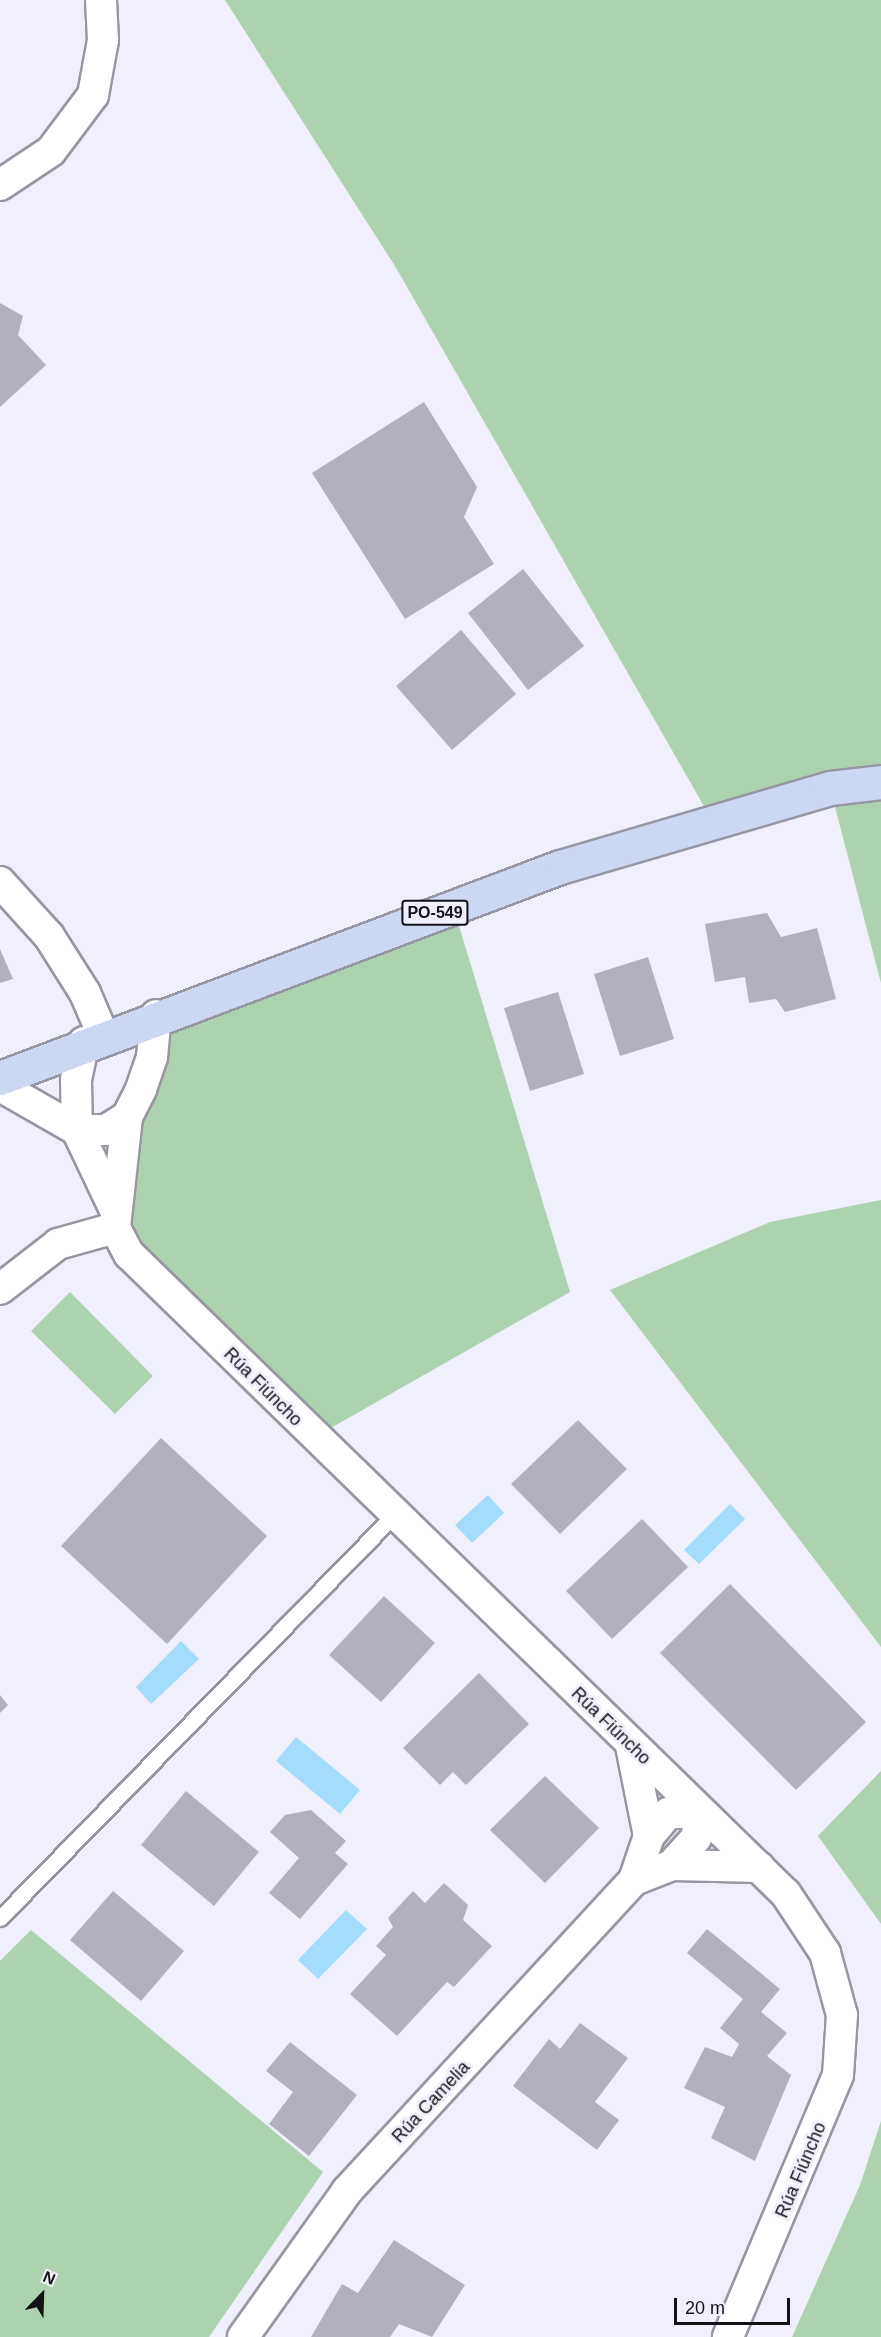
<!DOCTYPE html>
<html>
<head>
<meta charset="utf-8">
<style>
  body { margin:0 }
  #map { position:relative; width:881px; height:2337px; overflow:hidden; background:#f0effc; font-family:Helvetica,sans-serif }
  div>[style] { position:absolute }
  .green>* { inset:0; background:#add2af }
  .water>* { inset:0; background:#a3dcfc }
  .building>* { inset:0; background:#b1b0bc }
  .roads { filter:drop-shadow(2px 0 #9796a2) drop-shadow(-2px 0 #9796a2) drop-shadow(0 2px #9796a2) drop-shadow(0 -2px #9796a2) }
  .service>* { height:15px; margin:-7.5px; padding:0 7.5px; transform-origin:7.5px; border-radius:7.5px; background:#fff }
  .minor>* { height:30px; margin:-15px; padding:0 15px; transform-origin:15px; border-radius:15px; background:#fff }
  .primary>* { height:33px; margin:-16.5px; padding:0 16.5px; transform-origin:16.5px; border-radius:16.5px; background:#ccd8f2 }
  span { translate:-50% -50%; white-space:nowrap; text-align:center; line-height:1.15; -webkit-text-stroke:6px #f0effc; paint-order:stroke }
  .shield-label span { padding:2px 4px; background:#f0effc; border:2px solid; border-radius:4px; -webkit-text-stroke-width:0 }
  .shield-label { font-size:16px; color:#131317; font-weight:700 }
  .street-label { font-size:18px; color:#131317 }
  .north { position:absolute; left:12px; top:2265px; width:60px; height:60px; -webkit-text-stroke:4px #f0effc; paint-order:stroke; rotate:23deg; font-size:16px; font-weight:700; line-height:24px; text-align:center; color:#131317 }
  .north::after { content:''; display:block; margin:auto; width:21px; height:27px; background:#131317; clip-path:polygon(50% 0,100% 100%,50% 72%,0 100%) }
  .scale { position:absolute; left:674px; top:2298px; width:116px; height:27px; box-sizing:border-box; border:3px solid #131317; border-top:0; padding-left:8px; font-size:18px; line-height:21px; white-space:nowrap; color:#131317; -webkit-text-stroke:4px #f0effc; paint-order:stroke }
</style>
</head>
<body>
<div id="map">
  <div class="green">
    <i style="clip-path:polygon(225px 0,881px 0,881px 983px,830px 788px,713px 822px,395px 266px)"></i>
    <i style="clip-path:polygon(453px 906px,570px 1292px,315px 1437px,115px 1228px,106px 1130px,127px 1117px,156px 1015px)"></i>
    <i style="clip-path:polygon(881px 1200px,881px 1647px,610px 1290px,770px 1222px)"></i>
    <i style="clip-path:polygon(70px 1292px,153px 1376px,115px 1414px,31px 1331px)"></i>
    <i style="clip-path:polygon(881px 1771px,881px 1924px,818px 1836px)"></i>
    <i style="clip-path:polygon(31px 1930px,323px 2172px,209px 2337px,0 2337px,0 1961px)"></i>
    <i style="clip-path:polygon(881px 2121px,881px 2337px,792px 2337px,860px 2185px)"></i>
  </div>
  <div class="water">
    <i style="clip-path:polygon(488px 1495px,504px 1513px,472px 1543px,455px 1525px)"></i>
    <i style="clip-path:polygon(730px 1504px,745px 1519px,699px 1564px,684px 1550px)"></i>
    <i style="clip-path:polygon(181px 1641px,199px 1659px,151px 1704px,136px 1687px)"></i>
    <i style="clip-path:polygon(296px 1737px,360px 1790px,340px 1814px,276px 1761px)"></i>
    <i style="clip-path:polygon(346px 1910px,367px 1929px,318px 1979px,298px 1960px)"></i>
  </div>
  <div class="building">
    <i style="clip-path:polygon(0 303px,23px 316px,18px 335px,46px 365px,0 407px)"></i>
    <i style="clip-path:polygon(424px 402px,477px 487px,464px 517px,494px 564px,405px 619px,312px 473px)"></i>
    <i style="clip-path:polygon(523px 569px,584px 646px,528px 690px,468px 613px)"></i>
    <i style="clip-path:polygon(461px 630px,516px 694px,452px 750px,396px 686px)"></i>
    <i style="clip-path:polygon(767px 913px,781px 937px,817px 928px,836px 999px,785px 1012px,776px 999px,749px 1003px,745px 977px,715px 982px,705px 924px)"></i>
    <i style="clip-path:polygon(0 949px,13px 979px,0 983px)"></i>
    <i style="clip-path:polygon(648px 957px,674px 1039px,620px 1056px,594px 974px)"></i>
    <i style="clip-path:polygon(558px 992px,584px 1074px,530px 1091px,504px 1008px)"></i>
    <i style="clip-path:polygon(578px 1420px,627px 1469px,560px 1534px,511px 1484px)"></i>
    <i style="clip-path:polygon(161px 1438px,267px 1536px,167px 1644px,61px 1546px)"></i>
    <i style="clip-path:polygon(642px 1519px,688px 1567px,612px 1639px,566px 1591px)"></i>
    <i style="clip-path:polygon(730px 1584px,866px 1722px,796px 1790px,660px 1653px)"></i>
    <i style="clip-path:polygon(384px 1596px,435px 1643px,381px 1702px,329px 1655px)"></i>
    <i style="clip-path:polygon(479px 1673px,529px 1724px,466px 1785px,453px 1772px,440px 1785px,403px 1748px)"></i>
    <i style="clip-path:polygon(0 1695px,8px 1705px,0 1713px)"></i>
    <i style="clip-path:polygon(545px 1776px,599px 1828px,545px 1883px,490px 1830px)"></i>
    <i style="clip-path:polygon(186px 1791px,259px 1852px,214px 1906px,141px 1845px)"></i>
    <i style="clip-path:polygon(311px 1810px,346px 1841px,335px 1853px,348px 1864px,300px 1919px,269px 1893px,299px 1858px,270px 1832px,285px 1815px)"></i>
    <i style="clip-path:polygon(444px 1883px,468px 1905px,463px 1920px,492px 1946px,454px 1987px,447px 1982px,397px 2036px,350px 1994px,386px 1955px,376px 1946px,393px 1927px,388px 1918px,413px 1891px,425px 1903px)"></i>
    <i style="clip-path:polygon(113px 1891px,184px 1951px,141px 2001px,70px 1940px)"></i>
    <i style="clip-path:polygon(707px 1929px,780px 1989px,761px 2012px,787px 2033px,767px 2056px,791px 2075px,755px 2161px,711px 2138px,725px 2107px,684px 2088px,705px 2047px,732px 2057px,739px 2044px,720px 2028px,743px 1999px,687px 1953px)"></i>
    <i style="clip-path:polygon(580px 2023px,628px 2058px,595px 2102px,619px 2120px,597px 2150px,513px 2086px,549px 2039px,560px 2049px)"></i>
    <i style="clip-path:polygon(290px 2042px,357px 2095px,309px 2156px,269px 2124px,293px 2092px,266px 2071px)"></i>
    <i style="clip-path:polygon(394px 2240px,465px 2285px,432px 2337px,399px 2324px,390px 2337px,311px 2337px,342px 2284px,358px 2293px)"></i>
  </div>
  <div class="roads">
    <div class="service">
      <i style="left:0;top:1918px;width:562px;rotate:-45.65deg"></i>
    </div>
    <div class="minor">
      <i style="left:0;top:185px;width:61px;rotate:-33.7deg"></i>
      <i style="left:51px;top:151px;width:70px;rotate:-53.1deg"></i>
      <i style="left:93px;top:95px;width:56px;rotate:-79.7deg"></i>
      <i style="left:103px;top:40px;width:40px;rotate:-92.9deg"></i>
      <i style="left:0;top:882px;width:73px;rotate:47.8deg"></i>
      <i style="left:49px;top:936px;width:67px;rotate:57.7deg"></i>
      <i style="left:85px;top:993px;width:46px;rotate:66.8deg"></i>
      <i style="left:84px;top:1042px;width:39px;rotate:102deg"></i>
      <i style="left:76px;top:1080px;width:50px;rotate:88.9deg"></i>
      <i style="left:77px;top:1130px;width:89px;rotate:64.6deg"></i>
      <i style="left:0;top:1086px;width:89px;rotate:29.7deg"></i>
      <i style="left:77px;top:1130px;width:29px"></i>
      <i style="left:106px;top:1130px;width:25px;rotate:-32deg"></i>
      <i style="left:127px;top:1117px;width:31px;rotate:-63deg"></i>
      <i style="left:141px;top:1089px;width:34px;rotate:-71deg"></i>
      <i style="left:152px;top:1057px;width:42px;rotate:-84.6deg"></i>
      <i style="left:127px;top:1117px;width:112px;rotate:96.2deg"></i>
      <i style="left:115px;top:1228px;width:30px;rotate:62deg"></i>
      <i style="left:129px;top:1254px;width:917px;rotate:44.25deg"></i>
      <i style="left:786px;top:1894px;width:71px;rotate:56.5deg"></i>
      <i style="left:825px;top:1953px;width:64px;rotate:74.7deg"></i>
      <i style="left:842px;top:2015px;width:60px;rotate:93.8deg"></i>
      <i style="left:838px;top:2075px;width:284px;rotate:112.8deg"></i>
      <i style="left:0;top:1289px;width:73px;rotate:-37.8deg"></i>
      <i style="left:58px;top:1244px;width:59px;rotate:-15.7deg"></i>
      <i style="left:649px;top:1836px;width:30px;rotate:-50deg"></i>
      <i style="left:668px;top:1813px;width:33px"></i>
      <i style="left:701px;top:1813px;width:25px;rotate:101deg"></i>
      <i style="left:696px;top:1838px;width:36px;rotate:132deg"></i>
      <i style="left:634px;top:1880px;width:41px;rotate:-21.5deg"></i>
      <i style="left:672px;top:1865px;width:87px;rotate:1.3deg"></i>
      <i style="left:243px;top:2337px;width:179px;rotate:-54.5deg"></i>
      <i style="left:347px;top:2191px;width:423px;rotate:-47.3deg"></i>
      <i style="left:634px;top:1880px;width:46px;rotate:-71.2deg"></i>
      <i style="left:649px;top:1836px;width:92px;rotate:-101.3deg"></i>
    </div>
    <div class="primary">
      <i style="left:0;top:1078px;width:598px;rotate:-20.65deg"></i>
      <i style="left:560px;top:867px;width:281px;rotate:-16.3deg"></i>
      <i style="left:830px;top:788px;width:51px;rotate:-6.7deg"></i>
    </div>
  </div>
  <div class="shield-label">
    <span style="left:435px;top:913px">PO-549</span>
  </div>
  <div class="street-label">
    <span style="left:263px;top:1387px;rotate:45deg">Rúa Fiúncho</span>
    <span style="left:611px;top:1726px;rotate:44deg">Rúa Fiúncho</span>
    <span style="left:431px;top:2102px;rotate:-47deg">Rúa Camelia</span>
    <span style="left:801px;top:2170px;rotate:-67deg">Rúa Fiúncho</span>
  </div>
  <div class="north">N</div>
  <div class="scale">20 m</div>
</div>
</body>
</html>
